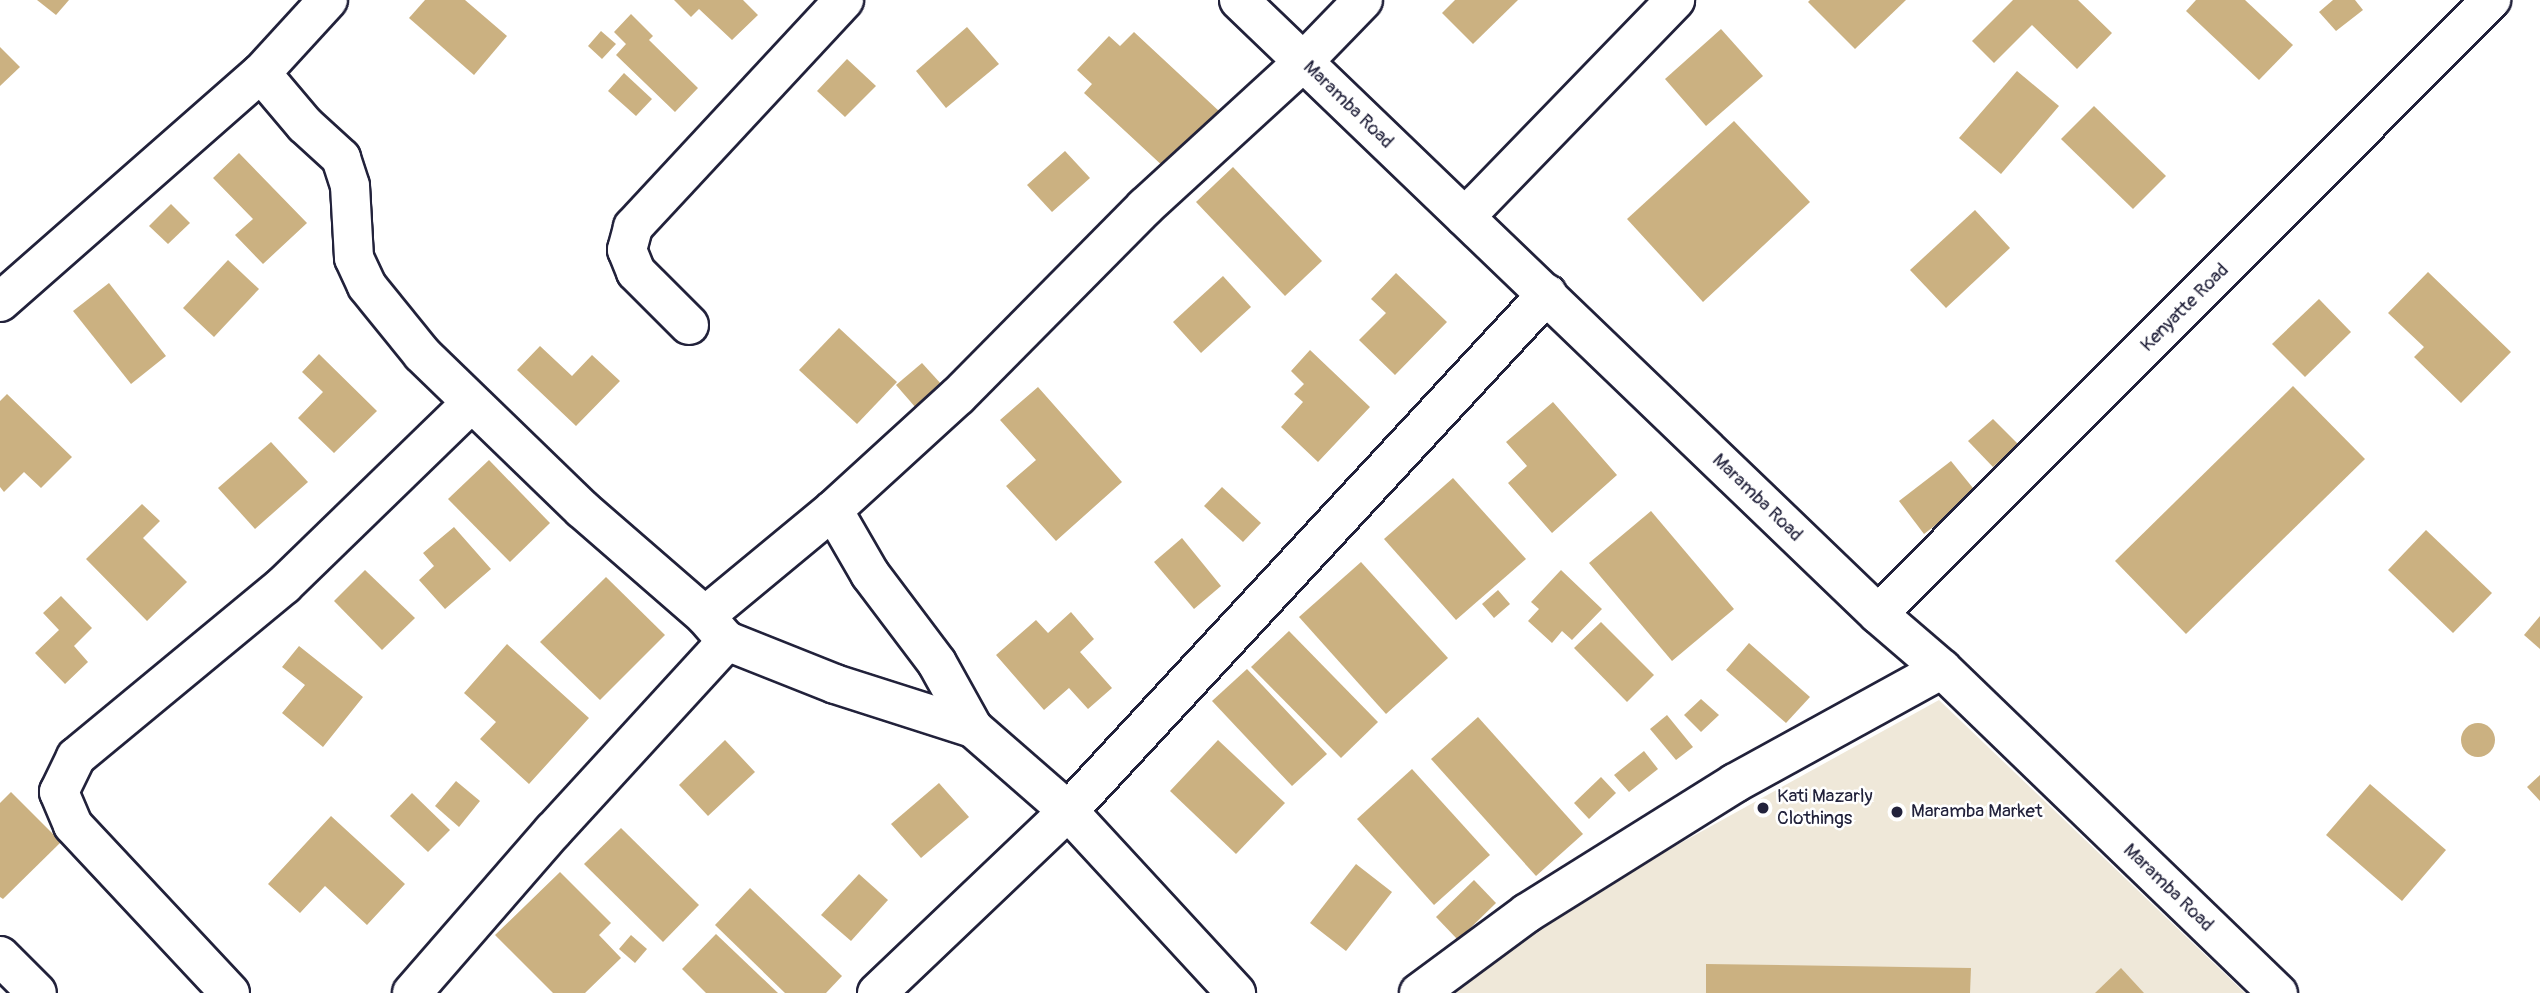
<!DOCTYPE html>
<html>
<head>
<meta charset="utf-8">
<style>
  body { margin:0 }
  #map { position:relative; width:2540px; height:993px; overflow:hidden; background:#fff; font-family:Pangolin,sans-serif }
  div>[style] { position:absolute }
  .built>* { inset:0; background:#efe8d9 }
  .building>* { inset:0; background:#cbb181 }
  .round { border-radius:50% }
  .roads { filter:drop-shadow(2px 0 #22223b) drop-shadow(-2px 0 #22223b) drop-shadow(0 2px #22223b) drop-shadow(0 -2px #22223b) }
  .street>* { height:38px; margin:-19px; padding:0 19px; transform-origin:19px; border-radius:19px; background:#fff }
  .dots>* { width:19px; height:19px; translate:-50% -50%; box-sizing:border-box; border:4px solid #fff; border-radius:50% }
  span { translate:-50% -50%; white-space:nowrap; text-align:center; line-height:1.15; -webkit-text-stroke:5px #fff; paint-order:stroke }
  .street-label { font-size:19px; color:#22223b }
  .poi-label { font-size:19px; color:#22223b }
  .left { translate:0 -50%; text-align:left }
</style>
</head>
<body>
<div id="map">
  <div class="built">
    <i style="clip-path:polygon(1939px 700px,2245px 993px,1448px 993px,1536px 923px)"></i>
  </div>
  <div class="building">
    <i style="clip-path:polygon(37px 0,69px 0,56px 15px)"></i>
    <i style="clip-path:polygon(425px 0,465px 0,507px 36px,474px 75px,409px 18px)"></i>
    <i style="clip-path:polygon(674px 0,743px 0,758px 15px,732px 40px,699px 9px,691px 17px)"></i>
    <i style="clip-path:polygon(1455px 0,1518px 0,1473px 44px,1442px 13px)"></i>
    <i style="clip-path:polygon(1810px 0,1906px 0,1855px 49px,1808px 2px)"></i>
    <i style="clip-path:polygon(2013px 0,2078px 0,2112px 33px,2077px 69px,2032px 25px,1994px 63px,1972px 41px)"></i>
    <i style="clip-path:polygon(2196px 0,2245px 0,2293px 45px,2259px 80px,2186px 11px)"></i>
    <i style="clip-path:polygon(2333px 0,2355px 0,2363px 10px,2336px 31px,2319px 12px)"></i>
    <i style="clip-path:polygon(631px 14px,653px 36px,649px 40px,698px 88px,675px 112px,616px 55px,626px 44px,614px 32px)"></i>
    <i style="clip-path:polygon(967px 27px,999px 64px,946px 108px,916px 71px)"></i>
    <i style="clip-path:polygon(1721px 29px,1763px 76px,1706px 126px,1665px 79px)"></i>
    <i style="clip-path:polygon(601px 31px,616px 44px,602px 59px,588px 46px)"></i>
    <i style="clip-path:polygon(1134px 32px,1220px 112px,1166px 169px,1084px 93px,1092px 84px,1077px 70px,1109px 36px,1120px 46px)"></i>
    <i style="clip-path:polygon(0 47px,20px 67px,0 86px)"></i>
    <i style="clip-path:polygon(847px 59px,876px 86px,845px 117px,817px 91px)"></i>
    <i style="clip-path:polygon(2017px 71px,2059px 106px,2001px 174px,1959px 138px)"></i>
    <i style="clip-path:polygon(624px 73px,652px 99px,636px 116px,608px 91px)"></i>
    <i style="clip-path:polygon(2094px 106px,2166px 176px,2133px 209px,2061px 139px)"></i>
    <i style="clip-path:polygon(1734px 121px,1810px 202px,1703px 302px,1627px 219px)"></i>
    <i style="clip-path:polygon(1065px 151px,1090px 178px,1052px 212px,1027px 185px)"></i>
    <i style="clip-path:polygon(239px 153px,307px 223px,263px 264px,235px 235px,253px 219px,213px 178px)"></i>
    <i style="clip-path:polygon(1233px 167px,1322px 261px,1285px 296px,1196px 202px)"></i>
    <i style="clip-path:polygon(171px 204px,190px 223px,168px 244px,149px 226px)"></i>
    <i style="clip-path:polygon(1975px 210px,2010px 248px,1946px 308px,1910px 270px)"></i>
    <i style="clip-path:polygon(228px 260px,259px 289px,214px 337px,183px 308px)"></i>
    <i style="clip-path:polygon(2428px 272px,2511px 352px,2461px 403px,2414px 357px,2424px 347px,2388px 313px)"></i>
    <i style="clip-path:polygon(1396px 273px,1447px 322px,1395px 375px,1359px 340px,1386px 313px,1371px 299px)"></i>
    <i style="clip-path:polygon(1223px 276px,1251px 307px,1201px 353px,1173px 322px)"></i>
    <i style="clip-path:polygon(109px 283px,166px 356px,131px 384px,73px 311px)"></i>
    <i style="clip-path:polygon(2319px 299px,2351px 332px,2305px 377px,2272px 344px)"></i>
    <i style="clip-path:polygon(839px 328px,897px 382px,857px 424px,799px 370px)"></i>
    <i style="clip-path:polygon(540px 346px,572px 376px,592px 355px,620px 381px,576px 426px,517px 370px)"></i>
    <i style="clip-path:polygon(1310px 350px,1370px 407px,1318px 462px,1281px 427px,1303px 402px,1294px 394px,1304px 384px,1291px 371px)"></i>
    <i style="clip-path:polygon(319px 354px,377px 411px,334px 453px,298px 418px,323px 392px,302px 372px)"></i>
    <i style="clip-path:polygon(922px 363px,942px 385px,916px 408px,896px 385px)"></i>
    <i style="clip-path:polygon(2293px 386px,2365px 459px,2186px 634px,2115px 561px)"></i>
    <i style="clip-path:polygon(1038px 387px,1122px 482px,1056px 541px,1006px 486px,1036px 460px,1000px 420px)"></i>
    <i style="clip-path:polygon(7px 394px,72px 457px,41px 488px,24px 472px,4px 492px,0 487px,0 401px)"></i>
    <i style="clip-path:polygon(1553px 402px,1617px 475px,1552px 533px,1508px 483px,1527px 466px,1506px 442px)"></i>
    <i style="clip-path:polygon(1993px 419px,2018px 444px,1993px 467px,1968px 441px)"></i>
    <i style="clip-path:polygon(271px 442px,308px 482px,255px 529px,218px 488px)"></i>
    <i style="clip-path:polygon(489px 460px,550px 523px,510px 562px,448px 499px)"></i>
    <i style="clip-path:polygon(1951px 461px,1977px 493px,1924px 534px,1899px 501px)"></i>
    <i style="clip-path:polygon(1453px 478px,1526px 559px,1456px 620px,1384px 539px)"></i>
    <i style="clip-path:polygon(1222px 487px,1261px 523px,1243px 542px,1204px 506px)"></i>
    <i style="clip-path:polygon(142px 504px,160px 521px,143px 538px,187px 582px,147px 621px,86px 559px)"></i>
    <i style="clip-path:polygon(1651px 511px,1734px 609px,1672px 661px,1589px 563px)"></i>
    <i style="clip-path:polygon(454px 527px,491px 569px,445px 609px,419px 580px,434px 566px,423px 553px)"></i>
    <i style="clip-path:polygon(2426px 530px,2492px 593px,2453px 633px,2388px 570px)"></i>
    <i style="clip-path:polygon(1182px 538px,1221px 586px,1194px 609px,1154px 562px)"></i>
    <i style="clip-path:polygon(1361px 562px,1448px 658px,1386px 714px,1299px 617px)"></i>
    <i style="clip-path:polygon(365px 570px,415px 618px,382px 650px,334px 601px)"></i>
    <i style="clip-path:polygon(1561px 570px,1602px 609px,1572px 640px,1562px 631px,1552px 643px,1528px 621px,1539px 609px,1531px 602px)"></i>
    <i style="clip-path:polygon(606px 577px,665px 635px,600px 700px,540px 642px)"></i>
    <i style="clip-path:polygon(1498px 590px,1510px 604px,1494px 618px,1482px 604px)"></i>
    <i style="clip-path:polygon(61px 596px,92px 628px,74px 646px,88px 662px,65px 684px,35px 653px,59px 630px,43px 613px)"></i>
    <i style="clip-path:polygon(1071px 612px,1094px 639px,1080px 652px,1112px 688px,1088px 709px,1069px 688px,1044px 710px,996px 655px,1036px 620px,1048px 633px)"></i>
    <i style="clip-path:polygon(2540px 616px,2540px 649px,2524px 635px)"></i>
    <i style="clip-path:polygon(1601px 622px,1654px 675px,1627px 702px,1574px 648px)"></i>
    <i style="clip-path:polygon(1289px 631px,1378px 722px,1341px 758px,1251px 667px)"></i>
    <i style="clip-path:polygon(1749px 643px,1810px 697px,1786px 723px,1726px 670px)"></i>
    <i style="clip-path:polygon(507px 644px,589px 718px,529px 784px,480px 739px,496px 722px,464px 693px)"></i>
    <i style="clip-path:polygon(299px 646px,363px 697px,323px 747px,282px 713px,305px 685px,282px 667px)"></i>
    <i style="clip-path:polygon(1247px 669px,1327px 754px,1292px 786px,1212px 701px)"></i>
    <i style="clip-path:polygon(1701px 699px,1719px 715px,1701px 732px,1684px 715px)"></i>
    <i style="clip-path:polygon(1667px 715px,1693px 747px,1676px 760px,1650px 729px)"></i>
    <i style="clip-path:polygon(1478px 717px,1583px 834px,1536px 876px,1431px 759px)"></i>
    <i class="round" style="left:2461px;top:723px;width:34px;height:34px"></i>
    <i style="clip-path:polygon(725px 740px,755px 772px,708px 816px,679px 785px)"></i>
    <i style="clip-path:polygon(1218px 740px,1285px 803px,1236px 854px,1170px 791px)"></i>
    <i style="clip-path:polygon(1644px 751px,1658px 769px,1629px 792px,1614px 775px)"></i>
    <i style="clip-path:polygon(1412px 769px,1490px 855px,1434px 905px,1357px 819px)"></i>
    <i style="clip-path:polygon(2540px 775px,2540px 801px,2527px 787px)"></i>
    <i style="clip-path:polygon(1601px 777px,1616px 793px,1589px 819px,1574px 803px)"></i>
    <i style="clip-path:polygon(456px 781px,480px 801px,459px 827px,435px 806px)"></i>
    <i style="clip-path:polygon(939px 783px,969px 817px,921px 858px,891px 824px)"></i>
    <i style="clip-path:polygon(2370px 784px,2446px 850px,2402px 901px,2326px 835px)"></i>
    <i style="clip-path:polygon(11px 792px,61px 842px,3px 899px,0 897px,0 803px)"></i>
    <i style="clip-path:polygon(412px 793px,450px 830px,428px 852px,390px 816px)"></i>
    <i style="clip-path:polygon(331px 816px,405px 884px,367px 925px,325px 886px,300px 913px,268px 884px)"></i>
    <i style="clip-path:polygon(621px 828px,699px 905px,663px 942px,584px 864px)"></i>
    <i style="clip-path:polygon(1356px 864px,1392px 892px,1346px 951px,1310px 923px)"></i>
    <i style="clip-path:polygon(560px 872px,611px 923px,599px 935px,621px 958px,585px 993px,553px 993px,495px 935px)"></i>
    <i style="clip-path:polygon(859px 874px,888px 900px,851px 941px,821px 915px)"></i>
    <i style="clip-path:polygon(1474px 880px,1496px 903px,1458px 940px,1436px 917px)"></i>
    <i style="clip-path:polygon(750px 888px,842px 976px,826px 993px,785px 993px,715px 925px)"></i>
    <i style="clip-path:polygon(716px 934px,778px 993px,706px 993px,682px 969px)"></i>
    <i style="clip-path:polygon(631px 935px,647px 949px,635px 963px,619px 949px)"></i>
    <i style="clip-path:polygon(1706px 964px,1971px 968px,1970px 993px,1706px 993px)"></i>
    <i style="clip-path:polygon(2121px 968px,2144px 993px,2095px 993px)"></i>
  </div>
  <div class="roads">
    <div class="street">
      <i style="left:1239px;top:0;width:886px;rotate:43.86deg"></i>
      <i style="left:1878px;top:614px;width:84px;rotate:40.7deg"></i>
      <i style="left:1942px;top:669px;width:467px;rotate:44deg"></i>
      <i style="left:261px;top:73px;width:68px;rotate:49.8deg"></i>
      <i style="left:305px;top:125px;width:49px;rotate:42.5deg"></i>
      <i style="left:341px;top:158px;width:29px;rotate:72deg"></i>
      <i style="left:350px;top:186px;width:72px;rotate:86.8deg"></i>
      <i style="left:354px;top:258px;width:31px;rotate:65deg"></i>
      <i style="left:367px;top:286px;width:87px;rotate:51deg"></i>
      <i style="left:422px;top:354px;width:223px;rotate:44.1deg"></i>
      <i style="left:582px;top:509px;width:163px;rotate:41deg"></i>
      <i style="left:705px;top:616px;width:33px;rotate:49deg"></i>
      <i style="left:727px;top:641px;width:116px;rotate:21.7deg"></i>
      <i style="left:835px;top:684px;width:145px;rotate:17.7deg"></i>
      <i style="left:1465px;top:217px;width:302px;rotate:-45.9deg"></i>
      <i style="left:0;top:302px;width:347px;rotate:-41.3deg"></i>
      <i style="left:261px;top:73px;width:99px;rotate:-47.5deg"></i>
      <i style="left:689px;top:325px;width:75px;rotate:-135deg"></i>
      <i style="left:636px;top:272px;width:24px;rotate:-112deg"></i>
      <i style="left:627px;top:250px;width:24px;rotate:-75deg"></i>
      <i style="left:633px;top:227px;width:310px;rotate:-47.1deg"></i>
      <i style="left:833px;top:510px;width:74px;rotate:60deg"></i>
      <i style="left:870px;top:574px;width:111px;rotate:53deg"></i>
      <i style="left:937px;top:663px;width:74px;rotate:61deg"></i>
      <i style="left:973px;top:728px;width:126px;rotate:41.1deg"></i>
      <i style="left:1068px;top:811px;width:248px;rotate:47.3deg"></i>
      <i style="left:1878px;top:614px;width:868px;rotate:-45.05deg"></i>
      <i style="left:705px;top:616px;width:166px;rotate:-39.6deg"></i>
      <i style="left:833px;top:510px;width:169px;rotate:-42.4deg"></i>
      <i style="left:958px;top:396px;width:266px;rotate:-45.3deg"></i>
      <i style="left:1145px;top:207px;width:214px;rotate:-42.5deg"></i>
      <i style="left:1303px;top:62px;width:86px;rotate:-45.9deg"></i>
      <i style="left:0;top:956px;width:52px;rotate:45deg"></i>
      <i style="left:230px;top:993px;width:230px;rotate:-133.1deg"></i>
      <i style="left:73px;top:825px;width:36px;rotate:-113deg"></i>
      <i style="left:59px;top:792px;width:39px;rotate:-64deg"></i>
      <i style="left:76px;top:757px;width:270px;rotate:-39.6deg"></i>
      <i style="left:284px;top:585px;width:261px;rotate:-44.2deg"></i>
      <i style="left:412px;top:993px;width:215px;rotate:-49deg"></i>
      <i style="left:553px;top:831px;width:258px;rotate:-47.5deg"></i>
      <i style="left:877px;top:993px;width:264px;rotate:-43.6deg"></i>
      <i style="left:1068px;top:811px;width:705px;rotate:-47.18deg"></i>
      <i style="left:1419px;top:993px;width:134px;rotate:-36.5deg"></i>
      <i style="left:1527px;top:913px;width:245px;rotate:-32deg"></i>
      <i style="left:1735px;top:783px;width:236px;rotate:-28.8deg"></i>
    </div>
  </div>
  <div class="dots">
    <i style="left:1763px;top:808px;background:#22223b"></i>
    <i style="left:1897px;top:812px;background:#22223b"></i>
  </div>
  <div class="street-label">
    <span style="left:1348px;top:105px;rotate:44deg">Maramba Road</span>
    <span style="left:2185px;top:308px;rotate:-45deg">Kenyatte Road</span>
    <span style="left:1757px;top:498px;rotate:44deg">Maramba Road</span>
    <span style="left:2168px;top:888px;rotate:44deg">Maramba Road</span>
  </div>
  <div class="poi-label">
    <span class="left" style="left:1777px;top:808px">Kati Mazarly<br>Clothings</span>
    <span class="left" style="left:1911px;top:812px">Maramba Market</span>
  </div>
</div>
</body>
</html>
